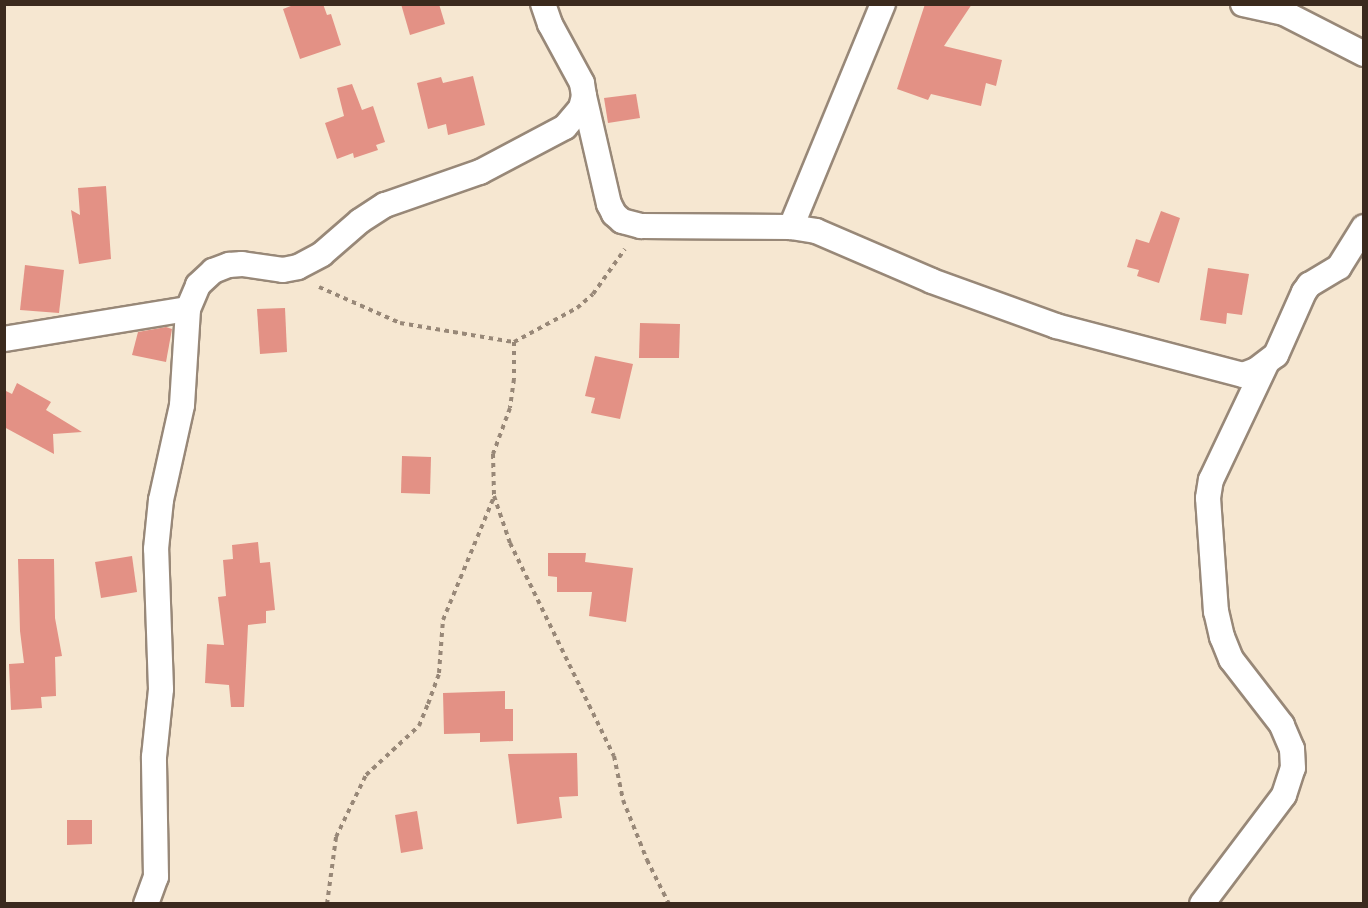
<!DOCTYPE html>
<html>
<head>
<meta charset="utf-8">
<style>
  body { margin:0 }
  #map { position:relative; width:1368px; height:908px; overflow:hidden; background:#f6e7d1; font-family:"Patrick Hand",sans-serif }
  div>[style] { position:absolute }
  .building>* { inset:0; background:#e39185 }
  .path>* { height:4px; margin-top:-2px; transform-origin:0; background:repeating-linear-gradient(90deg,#988878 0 4.5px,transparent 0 9px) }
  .roads { filter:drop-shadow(2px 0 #988878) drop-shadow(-2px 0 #988878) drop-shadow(0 2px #988878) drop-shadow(0 -2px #988878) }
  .street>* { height:24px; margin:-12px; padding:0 12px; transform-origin:12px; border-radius:12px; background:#fff }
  span { translate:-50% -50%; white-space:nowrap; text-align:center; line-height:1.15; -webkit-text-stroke:4.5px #fbf7ec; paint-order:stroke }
  .frame { position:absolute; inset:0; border:6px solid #3b2a1e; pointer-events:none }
</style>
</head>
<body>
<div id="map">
  <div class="building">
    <i style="clip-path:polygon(296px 4px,323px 4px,327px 15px,331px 14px,341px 45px,300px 59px,283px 9px)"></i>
    <i style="clip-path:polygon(401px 4px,439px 4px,445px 24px,410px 35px)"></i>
    <i style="clip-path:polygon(925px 4px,972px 4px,944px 46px,1002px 60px,996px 86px,986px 83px,981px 106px,931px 94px,928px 100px,897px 89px)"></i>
    <i style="clip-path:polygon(473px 76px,485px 125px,448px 135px,446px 124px,428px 129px,417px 83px,441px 77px,443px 83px)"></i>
    <i style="clip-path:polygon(352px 84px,362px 110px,373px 106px,385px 142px,376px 145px,378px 150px,354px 158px,353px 153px,337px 159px,325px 123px,344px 116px,337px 88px)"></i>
    <i style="clip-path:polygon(636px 94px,640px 118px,608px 123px,604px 98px)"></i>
    <i style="clip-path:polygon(106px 186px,111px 259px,79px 264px,71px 210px,80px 215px,78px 188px)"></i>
    <i style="clip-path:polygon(1161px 211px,1180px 218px,1159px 283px,1137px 276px,1139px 270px,1127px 267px,1136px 239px,1149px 243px)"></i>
    <i style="clip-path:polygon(25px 265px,64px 270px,59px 313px,20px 310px)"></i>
    <i style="clip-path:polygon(1208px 268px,1249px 274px,1242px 315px,1227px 313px,1226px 324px,1200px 320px)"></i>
    <i style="clip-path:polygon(285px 308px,287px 352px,260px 354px,257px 309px)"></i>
    <i style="clip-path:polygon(640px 323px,680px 324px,679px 358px,639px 358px)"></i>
    <i style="clip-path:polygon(166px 327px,172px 329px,166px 362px,132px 355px,138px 332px)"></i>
    <i style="clip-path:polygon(595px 356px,633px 364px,620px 419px,591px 413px,595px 398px,585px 396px)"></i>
    <i style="clip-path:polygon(17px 383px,51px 402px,46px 410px,82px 432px,53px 434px,54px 454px,4px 427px,4px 390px,12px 394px)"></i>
    <i style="clip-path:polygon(402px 456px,431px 457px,430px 494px,401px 493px)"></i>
    <i style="clip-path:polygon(258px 542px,260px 563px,270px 562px,275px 610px,266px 611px,266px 623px,248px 625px,244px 707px,231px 707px,229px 685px,205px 683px,207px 644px,224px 645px,218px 597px,226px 596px,223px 560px,233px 559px,232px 545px)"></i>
    <i style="clip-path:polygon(548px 553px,586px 553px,585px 562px,633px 568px,626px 622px,589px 616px,592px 592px,557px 592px,557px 577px,548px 576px)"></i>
    <i style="clip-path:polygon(132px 556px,137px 592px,101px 598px,95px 562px)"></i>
    <i style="clip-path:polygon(18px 559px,54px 559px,55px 618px,62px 656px,55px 657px,56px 696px,41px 697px,42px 708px,11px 710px,9px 664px,24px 663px,20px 631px)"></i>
    <i style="clip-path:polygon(505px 691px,505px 709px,513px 709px,513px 741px,480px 742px,480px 733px,444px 734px,443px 693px)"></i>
    <i style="clip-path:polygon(577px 753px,578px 796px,559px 797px,562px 818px,517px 824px,508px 754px)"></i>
    <i style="clip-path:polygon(417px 811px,423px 849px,401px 853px,395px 815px)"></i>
    <i style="clip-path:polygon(67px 820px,92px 820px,92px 844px,67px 845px)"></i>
  </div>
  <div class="path">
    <i style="left:319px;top:287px;width:89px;rotate:24deg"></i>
    <i style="left:400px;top:323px;width:116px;rotate:9.5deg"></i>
    <i style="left:514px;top:342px;width:72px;rotate:-28.4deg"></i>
    <i style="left:577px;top:308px;width:21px;rotate:-41deg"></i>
    <i style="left:593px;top:294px;width:55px;rotate:-54.6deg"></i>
    <i style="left:514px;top:342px;width:37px;rotate:90deg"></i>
    <i style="left:514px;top:379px;width:29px;rotate:98deg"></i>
    <i style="left:510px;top:408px;width:49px;rotate:110.3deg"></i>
    <i style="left:493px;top:454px;width:42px;rotate:88.6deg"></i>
    <i style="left:494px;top:496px;width:50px;rotate:71.2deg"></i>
    <i style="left:510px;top:543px;width:237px;rotate:64deg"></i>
    <i style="left:614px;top:756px;width:45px;rotate:78.4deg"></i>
    <i style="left:623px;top:800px;width:65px;rotate:68.2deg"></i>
    <i style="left:647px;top:860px;width:49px;rotate:63.4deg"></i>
    <i style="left:327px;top:904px;width:68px;rotate:-82.3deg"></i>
    <i style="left:336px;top:837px;width:69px;rotate:-64.2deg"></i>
    <i style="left:366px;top:775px;width:72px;rotate:-42.8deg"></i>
    <i style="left:419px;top:726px;width:24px;rotate:-68deg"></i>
    <i style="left:428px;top:704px;width:33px;rotate:-70deg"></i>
    <i style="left:439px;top:673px;width:53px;rotate:-85.7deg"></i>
    <i style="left:443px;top:620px;width:133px;rotate:-67.5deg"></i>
  </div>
  <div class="roads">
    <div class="street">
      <i style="left:1243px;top:4px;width:42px;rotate:12.4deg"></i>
      <i style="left:1284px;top:13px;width:90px;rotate:27.1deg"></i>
      <i style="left:584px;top:96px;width:111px;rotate:77deg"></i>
      <i style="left:609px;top:204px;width:11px;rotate:63deg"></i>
      <i style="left:614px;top:214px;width:11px;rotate:41deg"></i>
      <i style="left:622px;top:221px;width:20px;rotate:15deg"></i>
      <i style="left:641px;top:226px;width:150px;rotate:0.4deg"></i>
      <i style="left:791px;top:227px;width:25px;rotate:9deg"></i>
      <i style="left:816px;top:231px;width:126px;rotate:23.3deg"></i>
      <i style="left:932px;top:281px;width:132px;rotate:19.9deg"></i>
      <i style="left:1056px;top:326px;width:193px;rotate:14.7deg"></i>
      <i style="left:1243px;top:375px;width:14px;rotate:-21deg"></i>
      <i style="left:1256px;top:370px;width:25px;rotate:-37deg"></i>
      <i style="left:1276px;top:355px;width:69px;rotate:-66deg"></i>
      <i style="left:1304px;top:292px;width:9px;rotate:-54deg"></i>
      <i style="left:1309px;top:285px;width:35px;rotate:-31deg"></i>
      <i style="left:1339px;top:267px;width:47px;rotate:-58deg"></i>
      <i style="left:791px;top:227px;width:241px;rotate:-67.6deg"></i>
      <i style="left:4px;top:339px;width:186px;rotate:-9.3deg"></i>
      <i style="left:146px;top:904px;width:29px;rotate:-70deg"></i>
      <i style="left:156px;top:877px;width:120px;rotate:-91deg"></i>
      <i style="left:154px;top:757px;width:68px;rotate:-84.1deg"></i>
      <i style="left:161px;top:689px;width:140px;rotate:-92deg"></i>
      <i style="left:156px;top:549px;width:49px;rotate:-84.2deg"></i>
      <i style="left:161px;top:500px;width:97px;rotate:-77.5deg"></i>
      <i style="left:182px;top:405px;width:96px;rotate:-86.4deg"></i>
      <i style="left:188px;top:309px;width:26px;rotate:-67deg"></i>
      <i style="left:198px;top:285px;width:21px;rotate:-43deg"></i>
      <i style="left:213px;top:271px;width:17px;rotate:-21deg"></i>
      <i style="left:229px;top:265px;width:13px;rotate:-4deg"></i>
      <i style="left:242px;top:264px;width:41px;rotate:8.3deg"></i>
      <i style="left:283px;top:270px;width:15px;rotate:-11deg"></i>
      <i style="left:298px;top:267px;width:27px;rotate:-28deg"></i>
      <i style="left:322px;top:254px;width:50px;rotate:-41deg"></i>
      <i style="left:360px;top:221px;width:30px;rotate:-33deg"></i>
      <i style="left:385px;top:205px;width:101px;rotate:-19.2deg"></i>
      <i style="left:480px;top:172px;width:96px;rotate:-27.9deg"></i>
      <i style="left:565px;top:127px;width:25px;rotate:-50deg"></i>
      <i style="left:581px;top:108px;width:12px;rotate:-76deg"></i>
      <i style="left:584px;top:96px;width:13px;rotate:-99deg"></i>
      <i style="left:582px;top:83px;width:67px;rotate:-118.5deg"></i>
      <i style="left:550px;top:24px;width:21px;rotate:-109deg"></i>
      <i style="left:1202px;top:904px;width:136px;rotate:-53deg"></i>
      <i style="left:1284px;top:795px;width:28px;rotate:-72deg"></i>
      <i style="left:1293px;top:768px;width:19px;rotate:-93deg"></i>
      <i style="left:1292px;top:749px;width:26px;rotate:-113deg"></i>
      <i style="left:1282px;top:725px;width:83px;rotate:-127.7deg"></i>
      <i style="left:1231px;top:659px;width:24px;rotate:-112deg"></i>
      <i style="left:1222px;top:637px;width:26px;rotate:-103deg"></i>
      <i style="left:1216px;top:612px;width:114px;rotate:-94deg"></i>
      <i style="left:1208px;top:498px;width:18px;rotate:-81deg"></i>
      <i style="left:1211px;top:480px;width:128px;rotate:-64.6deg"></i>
    </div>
  </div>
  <div class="frame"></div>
</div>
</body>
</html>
